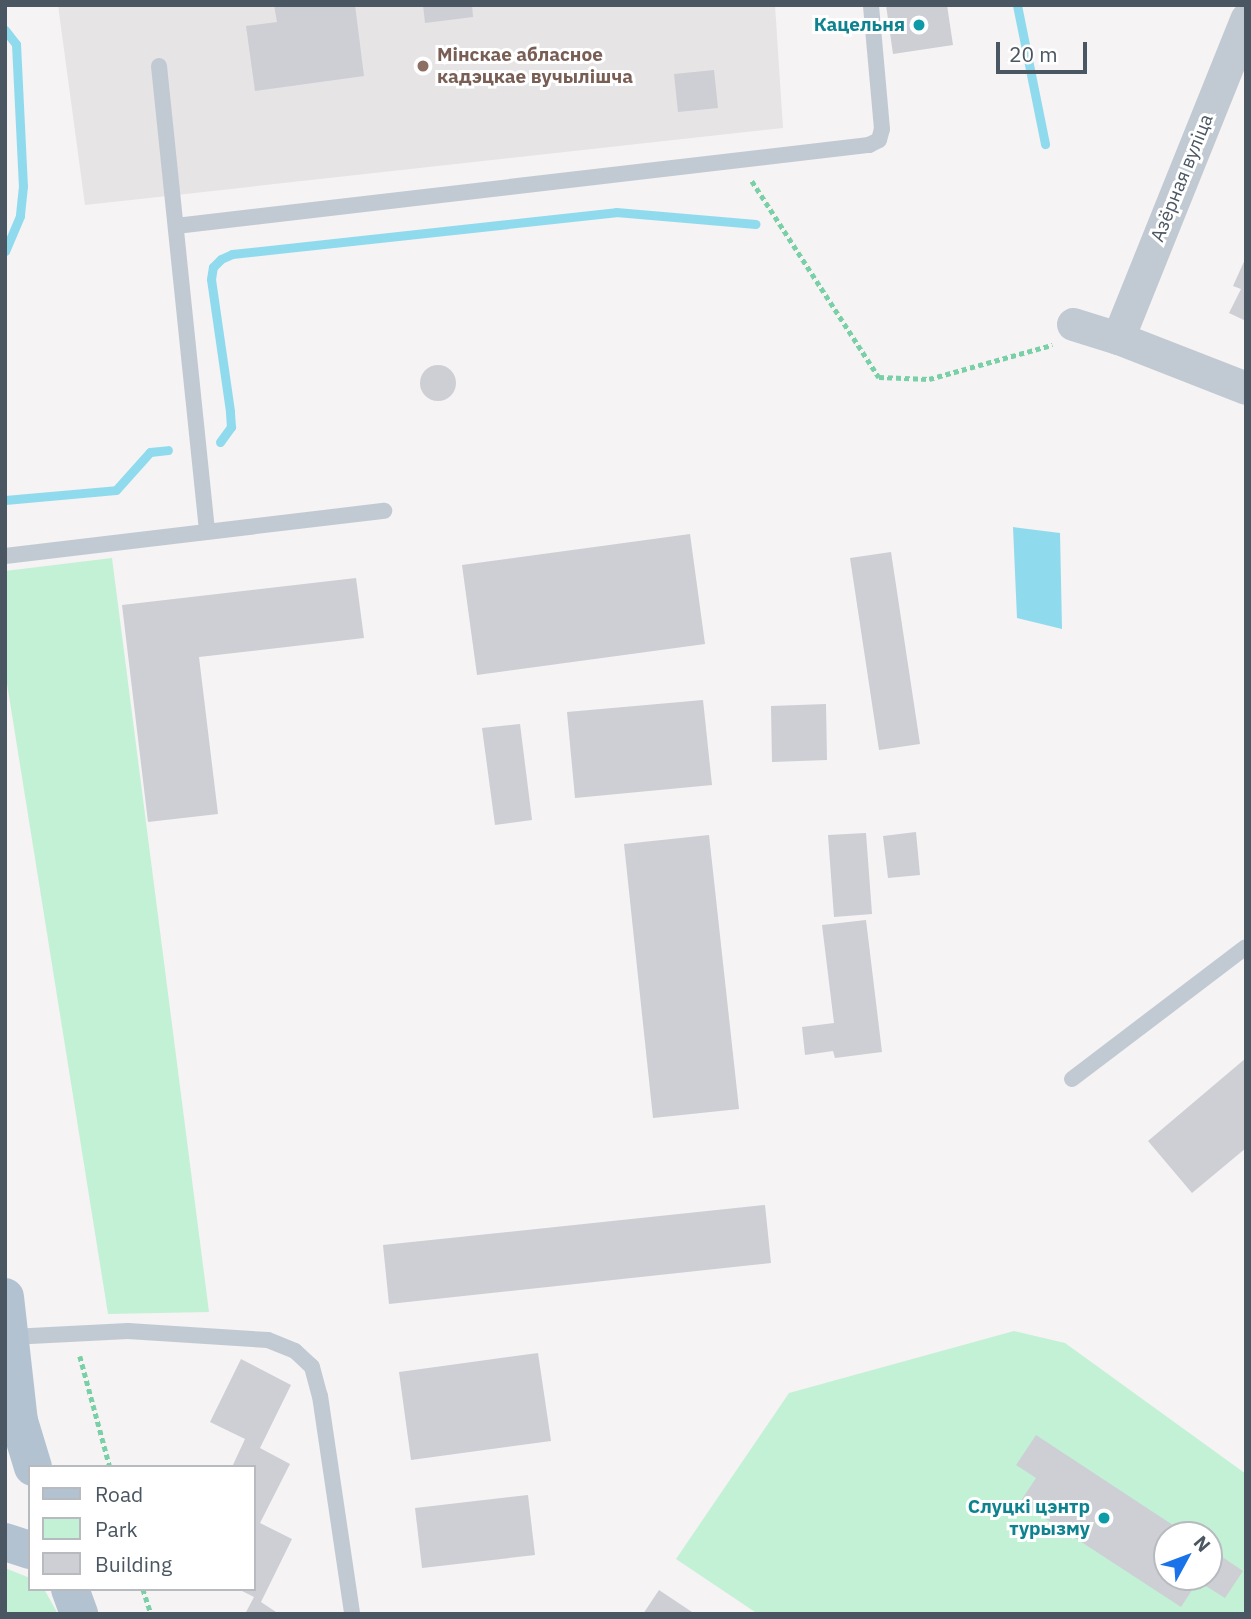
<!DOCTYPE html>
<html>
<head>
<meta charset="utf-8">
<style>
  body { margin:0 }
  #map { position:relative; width:1251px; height:1619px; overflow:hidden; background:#f5f3f3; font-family:"IBM Plex Sans",sans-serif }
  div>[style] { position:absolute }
  .education>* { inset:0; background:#e6e4e5 }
  .green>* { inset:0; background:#c3f1d5 }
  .water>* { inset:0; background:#90daee }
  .stream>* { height:9px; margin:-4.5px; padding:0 4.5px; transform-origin:4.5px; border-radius:4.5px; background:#90daee }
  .building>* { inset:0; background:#cdcfd5 }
  .round { border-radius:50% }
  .path>* { height:4.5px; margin-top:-2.25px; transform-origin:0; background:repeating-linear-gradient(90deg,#7ad0a6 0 5px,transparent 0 8.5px) }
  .lane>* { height:16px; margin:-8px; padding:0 8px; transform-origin:8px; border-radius:8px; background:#c1cad2 }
  .street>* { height:33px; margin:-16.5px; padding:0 16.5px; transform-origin:16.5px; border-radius:16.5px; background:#c1cad2 }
  .primary>* { height:38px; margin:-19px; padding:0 19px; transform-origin:19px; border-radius:19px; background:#b3c2d1 }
  .dots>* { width:19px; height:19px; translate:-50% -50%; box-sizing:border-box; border:4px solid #fff; border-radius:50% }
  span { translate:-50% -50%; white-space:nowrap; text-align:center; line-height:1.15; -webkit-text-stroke:6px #fff; paint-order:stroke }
  .culture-label { font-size:19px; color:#0d838f; font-weight:700 }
  .right { translate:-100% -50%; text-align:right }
  .education-label { font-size:19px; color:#785e54; font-weight:700 }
  .left { translate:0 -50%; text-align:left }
  .street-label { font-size:19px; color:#4a5661 }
  .frame { position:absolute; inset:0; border:7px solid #4a5661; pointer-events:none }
  .legend { position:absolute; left:28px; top:1465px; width:228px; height:126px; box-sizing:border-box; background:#fff; border:2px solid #b7bbc0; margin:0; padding:9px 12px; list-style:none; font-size:21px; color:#4a5661 }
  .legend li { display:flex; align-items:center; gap:14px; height:35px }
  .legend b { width:35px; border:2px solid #b7bbc0 }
  .north { position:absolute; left:1153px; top:1521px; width:70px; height:70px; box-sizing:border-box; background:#fff; border:2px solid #b7bbc0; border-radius:50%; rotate:49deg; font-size:19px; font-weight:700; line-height:28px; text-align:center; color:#4a5661 }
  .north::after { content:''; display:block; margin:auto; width:24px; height:32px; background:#1a73e8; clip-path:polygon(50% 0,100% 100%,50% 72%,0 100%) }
  .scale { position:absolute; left:996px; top:42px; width:91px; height:32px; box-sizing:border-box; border:4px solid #4a5661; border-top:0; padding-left:9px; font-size:21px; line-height:24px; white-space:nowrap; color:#4a5661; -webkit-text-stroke:5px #fff; paint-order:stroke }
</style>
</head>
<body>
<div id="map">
  <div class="education">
    <i style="clip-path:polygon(58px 5px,775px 5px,783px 128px,85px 205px)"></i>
  </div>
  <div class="green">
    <i style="clip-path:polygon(112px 558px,209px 1312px,108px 1314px,5px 671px,5px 571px)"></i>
    <i style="clip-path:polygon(evenodd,1014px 1331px,1065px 1343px,1246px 1474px,1246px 1614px,758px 1614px,676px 1559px,789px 1393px,1014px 1331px,1167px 1535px,1209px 1535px,1209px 1577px,1167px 1577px,1167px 1535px)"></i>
    <i style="clip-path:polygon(5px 1568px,30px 1578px,30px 1589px,44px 1589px,58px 1614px,5px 1614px)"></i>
  </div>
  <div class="water">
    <i style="clip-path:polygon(1013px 527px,1060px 533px,1062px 629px,1017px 618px)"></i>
  </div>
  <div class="stream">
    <i style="left:1017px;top:5px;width:142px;rotate:78.6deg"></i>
    <i style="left:5px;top:30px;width:18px;rotate:52deg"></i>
    <i style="left:16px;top:44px;width:142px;rotate:87.2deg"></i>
    <i style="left:23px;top:186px;width:30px;rotate:96deg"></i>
    <i style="left:20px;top:216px;width:38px;rotate:113deg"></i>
    <i style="left:220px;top:442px;width:19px;rotate:-54deg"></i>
    <i style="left:231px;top:427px;width:16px;rotate:-94deg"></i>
    <i style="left:230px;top:411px;width:133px;rotate:-98.2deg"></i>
    <i style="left:211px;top:279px;width:12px;rotate:-81deg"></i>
    <i style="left:213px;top:267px;width:11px;rotate:-45deg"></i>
    <i style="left:221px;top:259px;width:12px;rotate:-24deg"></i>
    <i style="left:232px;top:254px;width:386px;rotate:-6.2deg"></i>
    <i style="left:616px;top:212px;width:140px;rotate:4.9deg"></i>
    <i style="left:5px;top:500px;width:111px;rotate:-5.1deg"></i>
    <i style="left:116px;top:490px;width:51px;rotate:-48.2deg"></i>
    <i style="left:150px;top:452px;width:18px;rotate:-6deg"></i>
  </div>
  <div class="building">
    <i style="clip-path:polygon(274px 5px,355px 5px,364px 76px,255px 91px,246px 26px,277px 22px)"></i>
    <i style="clip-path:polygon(423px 5px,472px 5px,473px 17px,425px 23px)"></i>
    <i style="clip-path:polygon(886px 5px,947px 5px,953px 45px,893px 54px)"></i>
    <i style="clip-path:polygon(714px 70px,718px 108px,678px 112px,674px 74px)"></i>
    <i style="clip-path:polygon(1246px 257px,1246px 321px,1229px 313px,1241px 289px,1233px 286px)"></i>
    <i class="round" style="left:420px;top:365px;width:36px;height:36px"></i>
    <i style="clip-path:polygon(690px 534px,705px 644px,477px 675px,462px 565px)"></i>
    <i style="clip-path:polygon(891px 552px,920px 744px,879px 750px,850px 558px)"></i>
    <i style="clip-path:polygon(356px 578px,364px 638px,199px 657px,218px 814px,148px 822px,122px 605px)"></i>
    <i style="clip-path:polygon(703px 700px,712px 785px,575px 798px,567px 712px)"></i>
    <i style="clip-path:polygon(826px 704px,827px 760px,772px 762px,771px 706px)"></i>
    <i style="clip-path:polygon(520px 724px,532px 820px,495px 825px,482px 728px)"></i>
    <i style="clip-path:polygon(916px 832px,920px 875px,888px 878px,883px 836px)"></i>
    <i style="clip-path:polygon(866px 833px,872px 914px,834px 917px,828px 835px)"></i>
    <i style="clip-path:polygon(709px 835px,739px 1109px,653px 1118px,624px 844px)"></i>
    <i style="clip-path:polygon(866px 920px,882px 1052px,835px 1058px,833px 1051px,805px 1055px,802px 1027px,834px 1023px,822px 925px)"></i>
    <i style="clip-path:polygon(1246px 1058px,1246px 1148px,1192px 1193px,1148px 1141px)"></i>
    <i style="clip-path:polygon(765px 1205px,771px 1263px,389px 1304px,383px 1245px)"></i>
    <i style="clip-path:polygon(538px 1353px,551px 1441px,411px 1460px,399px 1372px)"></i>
    <i style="clip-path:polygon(241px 1359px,291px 1385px,260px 1448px,290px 1464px,260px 1523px,292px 1539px,261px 1602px,279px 1614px,245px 1614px,254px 1597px,238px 1589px,254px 1589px,254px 1467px,232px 1467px,245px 1439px,210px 1422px)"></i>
    <i style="clip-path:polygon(1036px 1435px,1188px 1535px,1167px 1535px,1167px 1577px,1209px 1577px,1209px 1548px,1243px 1571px,1225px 1598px,1198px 1581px,1181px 1607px,1020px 1502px,1036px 1478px,1016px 1465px)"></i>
    <i style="clip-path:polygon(528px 1495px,535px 1555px,422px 1568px,415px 1508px)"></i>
    <i style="clip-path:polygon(659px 1590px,695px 1614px,643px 1614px)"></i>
  </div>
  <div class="path">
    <i style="left:752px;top:181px;width:234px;rotate:57.1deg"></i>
    <i style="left:879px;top:377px;width:50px;rotate:2.3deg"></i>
    <i style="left:929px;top:379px;width:128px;rotate:-15.5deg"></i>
    <i style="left:80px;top:1356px;width:115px;rotate:74.9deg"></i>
    <i style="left:143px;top:1589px;width:26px;rotate:72deg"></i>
  </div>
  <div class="lane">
    <i style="left:159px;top:66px;width:468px;rotate:84.1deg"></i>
    <i style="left:176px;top:226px;width:698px;rotate:-6.67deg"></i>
    <i style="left:869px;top:145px;width:11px;rotate:-27deg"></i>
    <i style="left:879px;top:140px;width:11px;rotate:-75deg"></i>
    <i style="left:882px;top:129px;width:124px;rotate:-95.1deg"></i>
    <i style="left:5px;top:556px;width:382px;rotate:-6.8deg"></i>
    <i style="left:1072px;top:1079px;width:218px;rotate:-37.2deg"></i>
    <i style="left:11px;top:1337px;width:117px;rotate:-2.9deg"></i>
    <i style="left:128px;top:1331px;width:140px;rotate:3.7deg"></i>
    <i style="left:268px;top:1340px;width:29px;rotate:22deg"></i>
    <i style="left:295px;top:1351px;width:23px;rotate:43deg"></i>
    <i style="left:312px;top:1367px;width:30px;rotate:75deg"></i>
    <i style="left:320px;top:1396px;width:220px;rotate:81.6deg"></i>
  </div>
  <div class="street">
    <i style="left:1073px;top:324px;width:47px;rotate:17.3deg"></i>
    <i style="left:1118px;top:338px;width:137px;rotate:21.3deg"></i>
    <i style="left:1118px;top:338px;width:344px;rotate:-68.1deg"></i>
  </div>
  <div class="primary">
    <i style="left:5px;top:1297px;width:125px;rotate:83.6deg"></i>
    <i style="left:19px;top:1421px;width:48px;rotate:73.1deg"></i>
    <i style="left:5px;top:1542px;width:26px;rotate:18deg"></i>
    <i style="left:70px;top:1589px;width:27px;rotate:70deg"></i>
  </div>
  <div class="dots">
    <i style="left:919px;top:25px;background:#0f9aa8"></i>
    <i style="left:423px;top:66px;background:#8d6e63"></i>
    <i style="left:1104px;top:1518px;background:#0f9aa8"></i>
  </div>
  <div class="culture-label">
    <span class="right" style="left:905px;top:25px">Кацельня</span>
    <span class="right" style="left:1090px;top:1518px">Слуцкі цэнтр<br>турызму</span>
  </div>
  <div class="education-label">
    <span class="left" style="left:437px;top:66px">Мінскае абласное<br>кадэцкае вучылішча</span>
  </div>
  <div class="street-label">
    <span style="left:1182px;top:178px;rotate:-68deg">Азёрная вуліца</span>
  </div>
  <div class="frame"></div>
  <ul class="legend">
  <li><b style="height:9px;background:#b3c2d1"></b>Road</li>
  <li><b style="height:19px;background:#c3f1d5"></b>Park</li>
  <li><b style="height:19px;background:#cdcfd5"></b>Building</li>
  </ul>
  <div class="north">N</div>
  <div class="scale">20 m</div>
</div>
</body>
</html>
